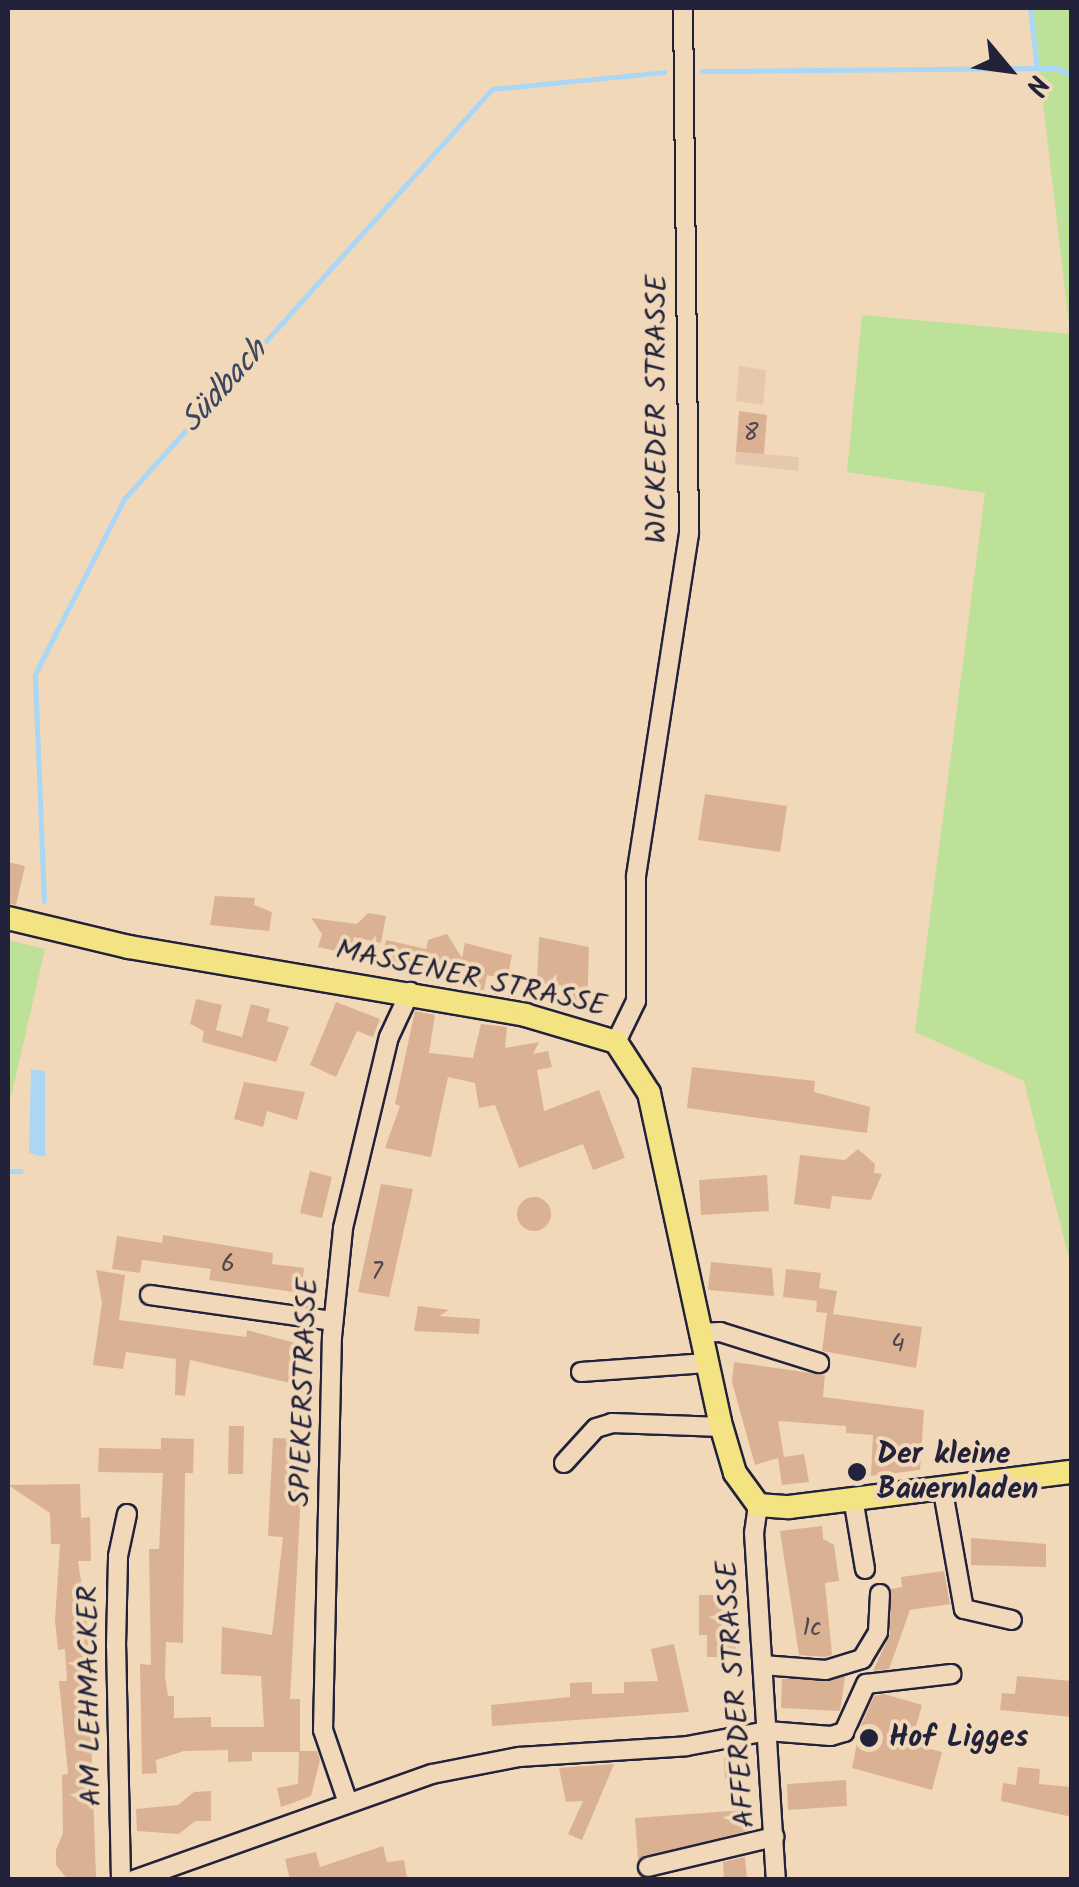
<!DOCTYPE html>
<html>
<head>
<meta charset="utf-8">
<style>
  body { margin:0 }
  #map { position:relative; width:1079px; height:1887px; overflow:hidden; background:#f1d8b9; font-family:Kalam,sans-serif }
  div>[style] { position:absolute }
  .built>* { inset:0; background:#e6c9ac }
  .green>* { inset:0; background:#bee19a }
  .water>* { inset:0; background:#abd7f7 }
  .stream>* { height:5px; margin:-2.5px; padding:0 2.5px; transform-origin:2.5px; border-radius:2.5px; background:#abd7f7 }
  .building>* { inset:0; background:#dbb193 }
  .round { border-radius:50% }
  .roads { filter:drop-shadow(2px 0 #22223b) drop-shadow(-2px 0 #22223b) drop-shadow(0 2px #22223b) drop-shadow(0 -2px #22223b) }
  .minor>* { height:18px; margin:-9px; padding:0 9px; transform-origin:9px; border-radius:9px; background:#f1d8b9 }
  .major>* { height:22px; margin:-11px; padding:0 11px; transform-origin:11px; border-radius:11px; background:#f4e382 }
  .dots>* { width:28px; height:28px; translate:-50% -50%; box-sizing:border-box; border:5px solid #f1d8b9; border-radius:50% }
  span { translate:-50% -50%; white-space:nowrap; text-align:center; line-height:1.15; -webkit-text-stroke:8px #f1d8b9; paint-order:stroke }
  .number-label { font-size:25px; color:#504651 }
  .number-label span { -webkit-text-stroke-width:0 }
  .street-label { font-size:30px; color:#22223b }
  .poi-label { font-size:30px; color:#22223b; font-weight:700 }
  .left { translate:0 -50%; text-align:left }
  .water-label { font-size:32px; color:#3d4661; font-style:italic }
  .frame { position:absolute; inset:0; border:10px solid #22223b; pointer-events:none }
  .north { position:absolute; left:959px; top:20px; width:100px; height:100px; -webkit-text-stroke:8px #f1d8b9; paint-order:stroke; rotate:119deg; font-size:28px; font-weight:700; line-height:40px; text-align:center; color:#22223b }
  .north::after { content:''; display:block; margin:auto; width:35px; height:45px; background:#22223b; clip-path:polygon(50% 0,100% 100%,50% 72%,0 100%) }
</style>
</head>
<body>
<div id="map">
  <div class="built">
    <i style="clip-path:polygon(739px 366px,766px 370px,763px 405px,736px 401px)"></i>
    <i style="clip-path:polygon(736px 452px,799px 457px,798px 471px,735px 464px)"></i>
  </div>
  <div class="green">
    <i style="clip-path:polygon(1032px 8px,1072px 8px,1071px 1267px,1024px 1081px,915px 1032px,985px 493px,847px 472px,862px 315px,1070px 334px)"></i>
    <i style="clip-path:polygon(8px 940px,45px 949px,8px 1110px)"></i>
  </div>
  <div class="water">
    <i style="clip-path:polygon(31px 1069px,45px 1071px,45px 1157px,29px 1153px)"></i>
  </div>
  <div class="stream">
    <i style="left:1030px;top:8px;width:61px;rotate:83.5deg"></i>
    <i style="left:702px;top:71px;width:354px;rotate:-0.5deg"></i>
    <i style="left:1056px;top:68px;width:17px;rotate:24deg"></i>
    <i style="left:44px;top:901px;width:227px;rotate:-92.3deg"></i>
    <i style="left:35px;top:674px;width:196px;rotate:-63deg"></i>
    <i style="left:124px;top:499px;width:551px;rotate:-48.09deg"></i>
    <i style="left:492px;top:89px;width:173px;rotate:-5.6deg"></i>
    <i style="left:8px;top:1171px;width:13px"></i>
  </div>
  <div class="building">
    <i style="clip-path:polygon(739px 411px,767px 415px,764px 454px,736px 452px)"></i>
    <i style="clip-path:polygon(705px 794px,787px 806px,780px 852px,698px 840px)"></i>
    <i style="clip-path:polygon(8px 862px,25px 866px,16px 905px,8px 903px)"></i>
    <i style="clip-path:polygon(215px 896px,255px 898px,254px 905px,272px 912px,269px 931px,210px 925px)"></i>
    <i style="clip-path:polygon(368px 913px,386px 916px,381px 943px,354px 937px,350px 954px,318px 947px,322px 934px,311px 918px,357px 924px)"></i>
    <i style="clip-path:polygon(447px 934px,462px 958px,465px 943px,512px 955px,507px 979px,487px 975px,484px 990px,468px 987px,471px 972px,431px 963px,428px 979px,381px 962px,386px 940px,426px 949px,428px 940px)"></i>
    <i style="clip-path:polygon(539px 937px,589px 947px,587px 1009px,561px 1009px,561px 985px,537px 984px)"></i>
    <i style="clip-path:polygon(196px 999px,222px 1005px,216px 1030px,242px 1037px,251px 1004px,270px 1009px,267px 1021px,289px 1027px,276px 1062px,202px 1042px,204px 1031px,190px 1024px)"></i>
    <i style="clip-path:polygon(336px 1002px,380px 1019px,373px 1037px,357px 1031px,336px 1077px,310px 1065px)"></i>
    <i style="clip-path:polygon(415px 1011px,435px 1015px,429px 1053px,473px 1058px,481px 1024px,507px 1027px,505px 1048px,539px 1042px,533px 1054px,548px 1051px,552px 1067px,537px 1070px,544px 1111px,599px 1090px,625px 1158px,593px 1170px,583px 1144px,519px 1168px,495px 1105px,479px 1108px,475px 1083px,448px 1077px,431px 1157px,385px 1148px,400px 1106px,395px 1104px)"></i>
    <i style="clip-path:polygon(692px 1067px,815px 1081px,814px 1092px,870px 1107px,867px 1133px,687px 1108px)"></i>
    <i style="clip-path:polygon(244px 1082px,305px 1092px,297px 1120px,267px 1111px,263px 1127px,234px 1119px)"></i>
    <i style="clip-path:polygon(858px 1149px,875px 1164px,874px 1173px,882px 1174px,871px 1200px,832px 1196px,830px 1209px,794px 1204px,800px 1155px,845px 1160px)"></i>
    <i style="clip-path:polygon(310px 1171px,332px 1177px,322px 1218px,300px 1213px)"></i>
    <i style="clip-path:polygon(767px 1175px,769px 1211px,701px 1215px,699px 1180px)"></i>
    <i style="clip-path:polygon(381px 1184px,413px 1189px,389px 1297px,358px 1292px)"></i>
    <i class="round" style="left:517px;top:1197px;width:34px;height:34px"></i>
    <i style="clip-path:polygon(163px 1235px,273px 1253px,272px 1264px,304px 1268px,301px 1293px,209px 1280px,211px 1269px,142px 1260px,140px 1273px,112px 1269px,117px 1236px,162px 1243px)"></i>
    <i style="clip-path:polygon(711px 1262px,772px 1268px,774px 1296px,708px 1290px)"></i>
    <i style="clip-path:polygon(786px 1269px,821px 1273px,819px 1288px,837px 1291px,833px 1314px,922px 1327px,916px 1368px,822px 1351px,827px 1313px,816px 1312px,817px 1301px,783px 1297px)"></i>
    <i style="clip-path:polygon(96px 1270px,125px 1275px,119px 1320px,246px 1337px,247px 1330px,299px 1344px,295px 1384px,190px 1360px,185px 1396px,175px 1395px,176px 1359px,126px 1352px,123px 1369px,93px 1365px,102px 1303px)"></i>
    <i style="clip-path:polygon(418px 1306px,449px 1310px,439px 1316px,480px 1319px,479px 1334px,414px 1331px)"></i>
    <i style="clip-path:polygon(734px 1362px,825px 1375px,823px 1397px,924px 1410px,920px 1470px,871px 1476px,873px 1435px,846px 1433px,846px 1426px,778px 1421px,784px 1457px,804px 1454px,809px 1482px,782px 1485px,778px 1458px,755px 1465px,732px 1382px)"></i>
    <i style="clip-path:polygon(229px 1426px,244px 1426px,243px 1474px,228px 1474px)"></i>
    <i style="clip-path:polygon(161px 1438px,194px 1439px,193px 1473px,185px 1473px,183px 1643px,166px 1642px,165px 1677px,168px 1696px,174px 1696px,174px 1718px,211px 1717px,211px 1727px,264px 1727px,261px 1676px,221px 1674px,222px 1627px,272px 1635px,283px 1537px,268px 1536px,273px 1438px,304px 1439px,290px 1699px,300px 1699px,300px 1751px,317px 1751px,320px 1760px,311px 1796px,298px 1801px,281px 1807px,277px 1788px,298px 1784px,299px 1752px,252px 1752px,252px 1761px,228px 1762px,228px 1750px,184px 1751px,156px 1760px,157px 1773px,142px 1774px,140px 1664px,151px 1665px,149px 1549px,159px 1549px,163px 1473px,98px 1472px,99px 1448px,161px 1449px)"></i>
    <i style="clip-path:polygon(80px 1484px,81px 1518px,90px 1517px,91px 1561px,78px 1561px,87px 1621px,96px 1877px,68px 1880px,56px 1865px,56px 1850px,63px 1833px,62px 1775px,68px 1774px,59px 1681px,67px 1681px,65px 1649px,58px 1650px,55px 1620px,60px 1544px,51px 1544px,50px 1513px,8px 1485px)"></i>
    <i style="clip-path:polygon(822px 1526px,823px 1539px,834px 1545px,839px 1581px,825px 1583px,832px 1655px,825px 1657px,799px 1655px,780px 1531px)"></i>
    <i style="clip-path:polygon(971px 1538px,1046px 1544px,1046px 1567px,971px 1565px)"></i>
    <i style="clip-path:polygon(944px 1571px,950px 1604px,910px 1610px,889px 1669px,873px 1671px,890px 1634px,891px 1589px,902px 1587px,901px 1577px)"></i>
    <i style="clip-path:polygon(699px 1595px,722px 1595px,721px 1638px,736px 1638px,736px 1657px,707px 1657px,707px 1635px,699px 1635px)"></i>
    <i style="clip-path:polygon(674px 1644px,689px 1712px,492px 1726px,491px 1705px,570px 1697px,570px 1683px,592px 1682px,592px 1694px,624px 1693px,624px 1682px,658px 1681px,651px 1649px)"></i>
    <i style="clip-path:polygon(1017px 1676px,1072px 1681px,1072px 1717px,1000px 1710px,1002px 1693px,1015px 1694px)"></i>
    <i style="clip-path:polygon(845px 1677px,840px 1711px,781px 1708px,782px 1679px)"></i>
    <i style="clip-path:polygon(884px 1694px,922px 1705px,911px 1744px,942px 1752px,932px 1790px,852px 1768px,860px 1728px,874px 1696px)"></i>
    <i style="clip-path:polygon(741px 1757px,743px 1778px,725px 1779px,724px 1758px)"></i>
    <i style="clip-path:polygon(614px 1764px,582px 1840px,568px 1834px,583px 1801px,566px 1802px,559px 1768px)"></i>
    <i style="clip-path:polygon(1018px 1767px,1040px 1769px,1039px 1784px,1072px 1787px,1072px 1817px,1001px 1801px,1003px 1783px,1016px 1785px)"></i>
    <i style="clip-path:polygon(846px 1780px,847px 1806px,788px 1810px,787px 1784px)"></i>
    <i style="clip-path:polygon(211px 1791px,211px 1821px,195px 1821px,179px 1834px,137px 1831px,136px 1809px,178px 1805px,194px 1792px)"></i>
    <i style="clip-path:polygon(745px 1810px,747px 1831px,638px 1859px,635px 1818px)"></i>
    <i style="clip-path:polygon(383px 1846px,387px 1862px,404px 1860px,407px 1878px,290px 1880px,285px 1859px,316px 1852px,320px 1867px)"></i>
    <i style="clip-path:polygon(745px 1857px,747px 1880px,724px 1880px,723px 1862px)"></i>
  </div>
  <div class="roads">
    <div class="minor">
      <i style="left:616px;top:1042px;width:46px;rotate:-64deg"></i>
      <i style="left:636px;top:1001px;width:125px;rotate:-90deg"></i>
      <i style="left:636px;top:876px;width:346px;rotate:-81.2deg"></i>
      <i style="left:689px;top:534px;width:526px;rotate:-90.65deg"></i>
      <i style="left:150px;top:1295px;width:185px;rotate:8.1deg"></i>
      <i style="left:699px;top:1333px;width:21px;rotate:-3deg"></i>
      <i style="left:720px;top:1332px;width:104px;rotate:17.4deg"></i>
      <i style="left:581px;top:1372px;width:126px;rotate:-4.1deg"></i>
      <i style="left:564px;top:1463px;width:47px;rotate:-47.6deg"></i>
      <i style="left:596px;top:1428px;width:17px;rotate:-17deg"></i>
      <i style="left:612px;top:1423px;width:110px;rotate:2.1deg"></i>
      <i style="left:942px;top:1486px;width:125px;rotate:79.9deg"></i>
      <i style="left:964px;top:1609px;width:49px;rotate:12.9deg"></i>
      <i style="left:853px;top:1498px;width:72px;rotate:80.4deg"></i>
      <i style="left:758px;top:1505px;width:28px;rotate:98deg"></i>
      <i style="left:754px;top:1533px;width:348px;rotate:86.4deg"></i>
      <i style="left:763px;top:1665px;width:63px;rotate:4.5deg"></i>
      <i style="left:826px;top:1670px;width:38px;rotate:-17deg"></i>
      <i style="left:862px;top:1659px;width:31px;rotate:-59deg"></i>
      <i style="left:878px;top:1632px;width:38px;rotate:-87deg"></i>
      <i style="left:347px;top:1800px;width:74px;rotate:-108.9deg"></i>
      <i style="left:323px;top:1730px;width:393px;rotate:-88.7deg"></i>
      <i style="left:332px;top:1337px;width:110px;rotate:-84.2deg"></i>
      <i style="left:343px;top:1228px;width:196px;rotate:-76.5deg"></i>
      <i style="left:389px;top:1037px;width:50px;rotate:-65deg"></i>
      <i style="left:648px;top:1867px;width:130px;rotate:-13.4deg"></i>
      <i style="left:121px;top:1880px;width:234px;rotate:-91.2deg"></i>
      <i style="left:116px;top:1646px;width:90px;rotate:-88.7deg"></i>
      <i style="left:118px;top:1556px;width:43px;rotate:-77.9deg"></i>
      <i style="left:134px;top:1880px;width:316px;rotate:-19.6deg"></i>
      <i style="left:432px;top:1774px;width:89px;rotate:-11.1deg"></i>
      <i style="left:519px;top:1757px;width:168px;rotate:-3.7deg"></i>
      <i style="left:687px;top:1746px;width:81px;rotate:-10.6deg"></i>
      <i style="left:767px;top:1731px;width:64px;rotate:4.5deg"></i>
      <i style="left:831px;top:1736px;width:14px;rotate:-17deg"></i>
      <i style="left:844px;top:1732px;width:53px;rotate:-65.4deg"></i>
      <i style="left:866px;top:1684px;width:86px;rotate:-6.7deg"></i>
    </div>
    <div class="major">
      <i style="left:8px;top:918px;width:124px;rotate:13.5deg"></i>
      <i style="left:129px;top:947px;width:402px;rotate:9.7deg"></i>
      <i style="left:525px;top:1015px;width:95px;rotate:16.5deg"></i>
      <i style="left:616px;top:1042px;width:61px;rotate:57.1deg"></i>
      <i style="left:649px;top:1093px;width:337px;rotate:77.8deg"></i>
      <i style="left:720px;top:1422px;width:53px;rotate:73.6deg"></i>
      <i style="left:735px;top:1473px;width:39px;rotate:54deg"></i>
      <i style="left:758px;top:1505px;width:31px;rotate:4deg"></i>
      <i style="left:789px;top:1507px;width:285px;rotate:-7.1deg"></i>
    </div>
  </div>
  <div class="dots">
    <i style="left:857px;top:1472px;background:#22223b"></i>
    <i style="left:869px;top:1738px;background:#22223b"></i>
  </div>
  <div class="number-label">
    <span style="left:751px;top:433px">8</span>
    <span style="left:228px;top:1264px">6</span>
    <span style="left:377px;top:1272px">7</span>
    <span style="left:898px;top:1344px">4</span>
    <span style="left:812px;top:1628px">1c</span>
  </div>
  <div class="street-label">
    <span style="left:658px;top:409px;rotate:-90deg">WICKEDER STRASSE</span>
    <span style="left:471px;top:979px;rotate:12deg">MASSENER STRASSE</span>
    <span style="left:305px;top:1392px;rotate:-88deg">SPIEKERSTRASSE</span>
    <span style="left:737px;top:1694px;rotate:-94deg">AFFERDER STRASSE</span>
    <span style="left:91px;top:1696px;rotate:-91deg">AM LEHMACKER</span>
  </div>
  <div class="poi-label">
    <span class="left" style="left:877px;top:1472px">Der kleine<br>Bauernladen</span>
    <span class="left" style="left:889px;top:1738px">Hof Ligges</span>
  </div>
  <div class="water-label">
    <span style="left:225px;top:387px;rotate:-48deg">Südbach</span>
  </div>
  <div class="frame"></div>
  <div class="north">N</div>
</div>
</body>
</html>
